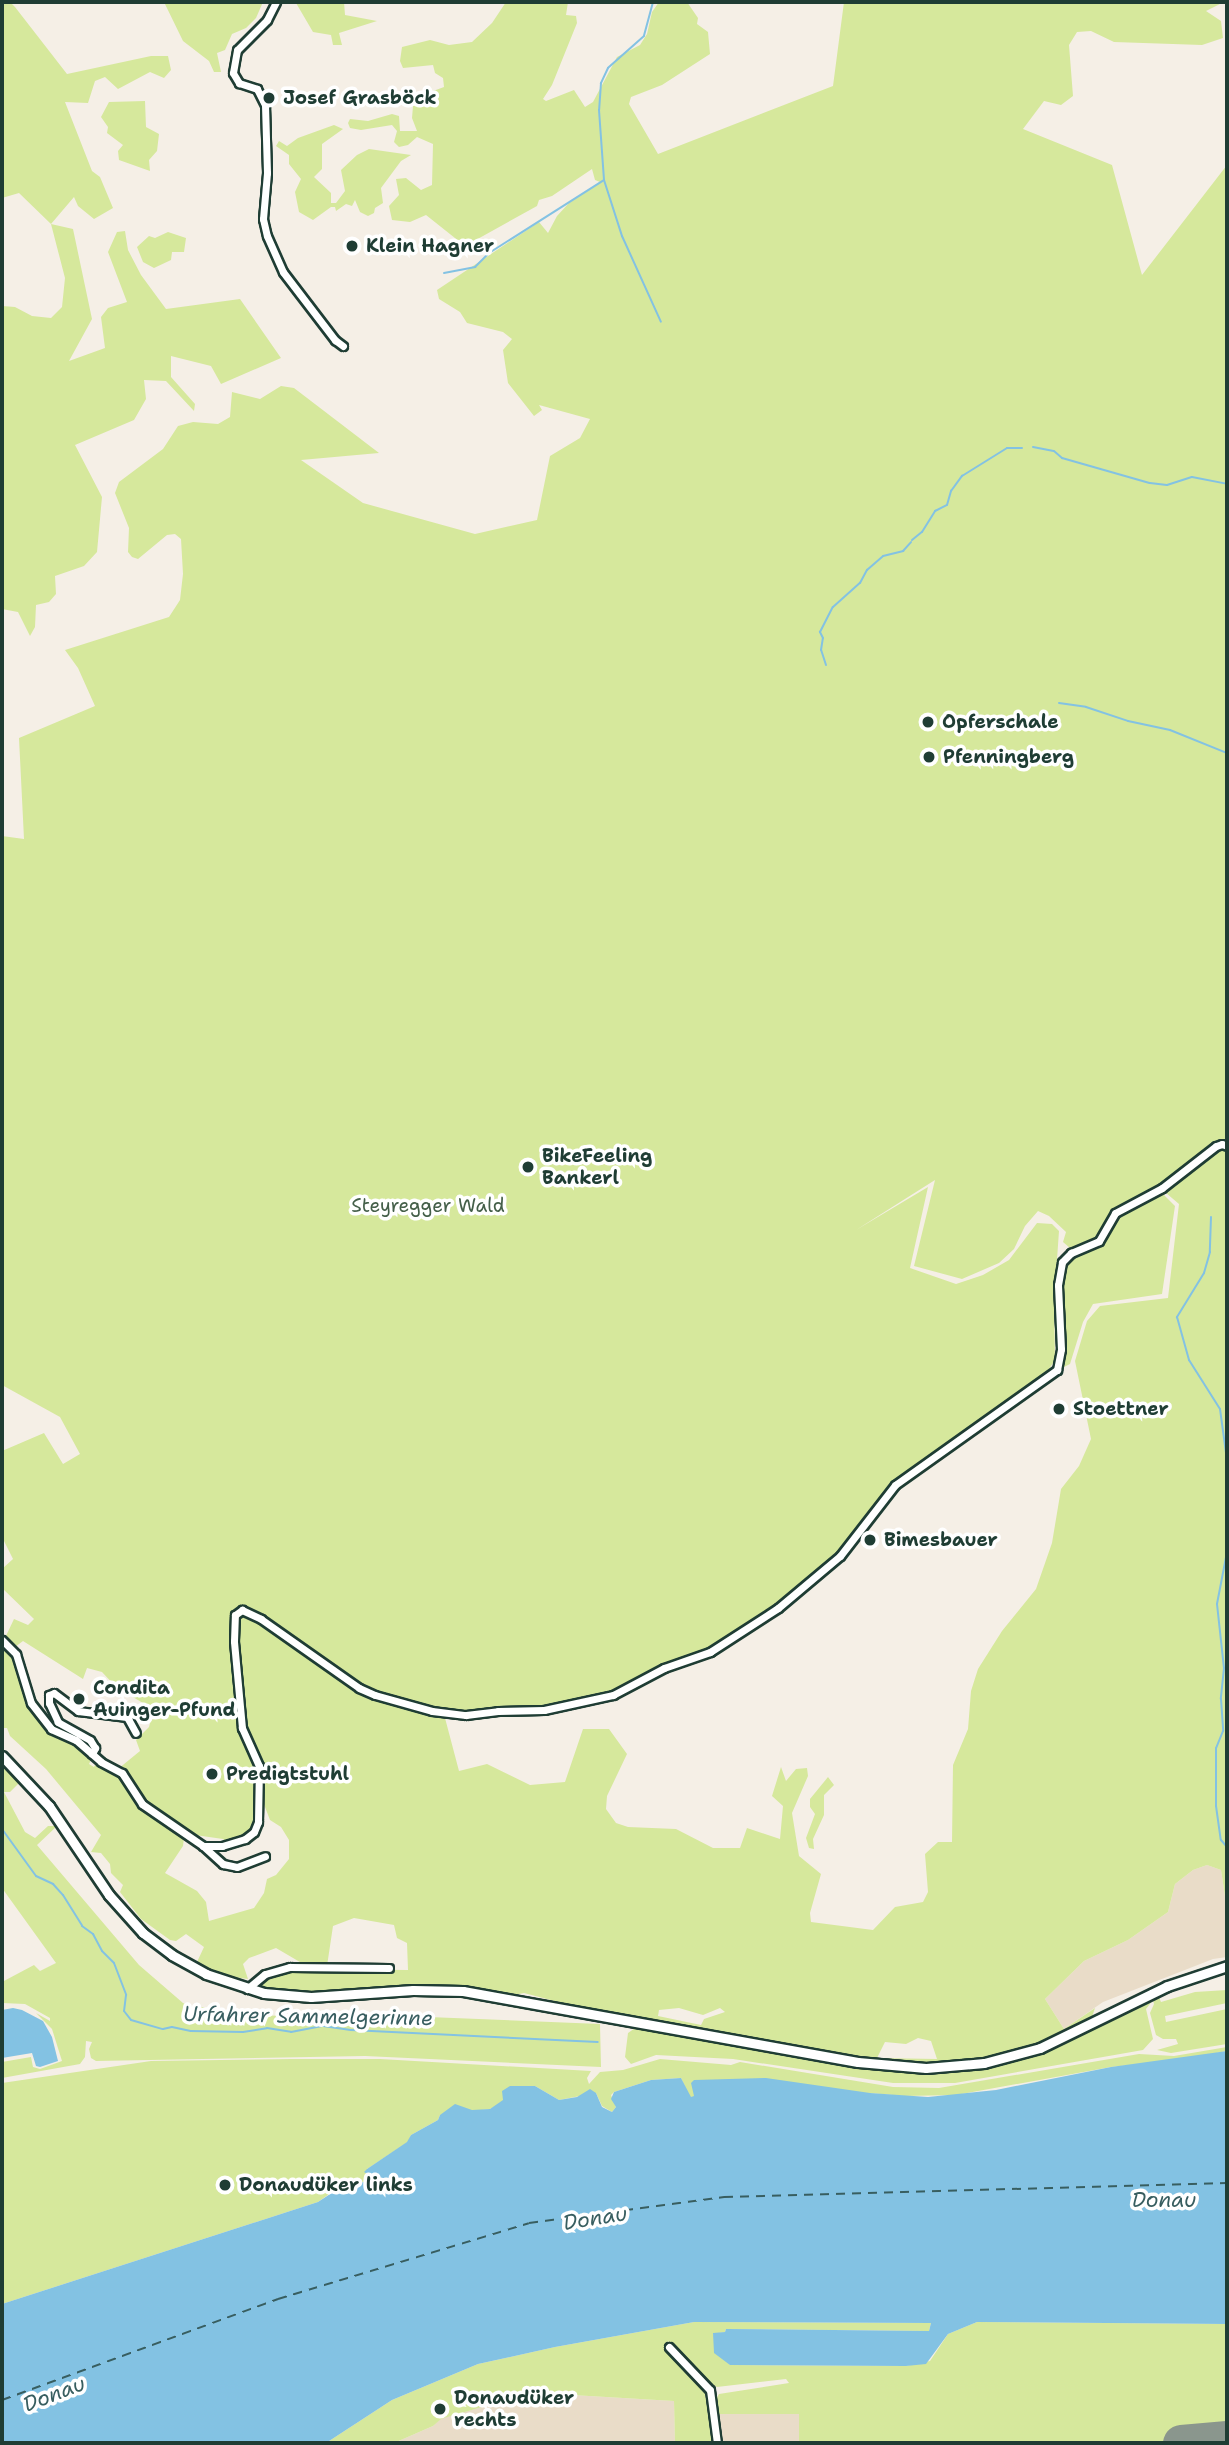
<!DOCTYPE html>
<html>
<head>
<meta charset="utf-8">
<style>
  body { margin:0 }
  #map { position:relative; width:1229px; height:2445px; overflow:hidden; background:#f5efe6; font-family:"Shantell Sans",sans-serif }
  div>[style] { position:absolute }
  .built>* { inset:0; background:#e9dcc8 }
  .green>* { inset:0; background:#d6e89c }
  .water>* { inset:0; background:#83c2e3 }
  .stream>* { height:2px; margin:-1px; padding:0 1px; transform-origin:1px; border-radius:1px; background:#83c2e3 }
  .ferry>* { height:2px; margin-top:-1px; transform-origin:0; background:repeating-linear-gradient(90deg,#385e60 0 9px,transparent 0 16px) }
  .runway>* { height:37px; margin:-18.5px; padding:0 18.5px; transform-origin:18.5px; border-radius:18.5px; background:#8a968d }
  .roads { filter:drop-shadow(2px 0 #1f3d34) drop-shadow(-2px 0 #1f3d34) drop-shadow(0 2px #1f3d34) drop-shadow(0 -2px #1f3d34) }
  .minor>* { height:7px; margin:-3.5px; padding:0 3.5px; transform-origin:3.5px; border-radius:3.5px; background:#fff }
  .major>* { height:9px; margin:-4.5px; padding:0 4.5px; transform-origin:4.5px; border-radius:4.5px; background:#fff }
  .dots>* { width:19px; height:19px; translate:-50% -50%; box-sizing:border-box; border:4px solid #fff; border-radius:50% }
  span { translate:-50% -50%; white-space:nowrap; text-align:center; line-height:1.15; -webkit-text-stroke:7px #fff; paint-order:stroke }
  .poi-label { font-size:19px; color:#1f3d34; font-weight:700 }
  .left { translate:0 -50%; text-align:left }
  .park-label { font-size:19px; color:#445f49 }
  .water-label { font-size:21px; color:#385e60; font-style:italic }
  .frame { position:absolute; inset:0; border:4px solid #1f3d34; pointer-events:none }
</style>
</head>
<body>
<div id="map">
  <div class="built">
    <i style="clip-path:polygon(1207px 1865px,1221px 1870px,1227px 1909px,1227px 1957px,1213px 1959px,1103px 2002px,1064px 2029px,1045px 1999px,1084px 1961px,1128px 1940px,1168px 1912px,1175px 1884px,1193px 1870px)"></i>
    <i style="clip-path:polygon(572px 2395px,674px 2401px,675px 2443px,394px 2443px,433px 2426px,440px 2419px,499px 2402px)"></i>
    <i style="clip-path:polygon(716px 2414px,799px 2414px,799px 2443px,720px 2443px)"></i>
  </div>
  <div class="green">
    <i style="clip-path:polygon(2px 2px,10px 2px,15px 7px,67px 74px,151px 56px,168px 56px,171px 70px,164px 78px,150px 72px,118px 89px,105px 77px,95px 81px,88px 103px,65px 102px,92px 171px,100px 177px,113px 208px,94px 219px,78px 206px,74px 197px,51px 224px,73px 229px,92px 319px,69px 361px,105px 348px,101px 317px,108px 308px,127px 302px,108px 252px,117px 232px,125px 231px,128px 250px,141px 275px,166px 309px,240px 299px,281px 358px,221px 384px,211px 366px,171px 356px,171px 377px,195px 404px,194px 411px,166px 381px,144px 380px,146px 399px,134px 420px,75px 445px,102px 497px,97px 552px,84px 566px,55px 576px,56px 594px,49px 602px,36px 605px,35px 627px,30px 636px,18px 612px,2px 609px,2px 306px,15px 307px,32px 316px,51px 318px,62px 307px,65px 278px,51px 224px,19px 193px,2px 198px)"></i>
    <i style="clip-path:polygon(164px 2px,263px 2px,256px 18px,246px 28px,232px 34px,225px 50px,217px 53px,221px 72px,214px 72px,209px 61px,183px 41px)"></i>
    <i style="clip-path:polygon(344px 2px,345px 15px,377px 21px,339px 33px,342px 45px,333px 45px,331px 35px,313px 32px,296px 3px)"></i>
    <i style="clip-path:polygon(evenodd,506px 2px,568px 2px,566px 15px,576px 16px,577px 23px,552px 85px,543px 99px,546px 101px,574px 90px,585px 107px,593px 102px,617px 57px,640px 45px,647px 34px,652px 12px,659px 2px,687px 2px,698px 18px,697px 24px,708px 32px,710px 54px,662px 85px,631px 97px,629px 104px,658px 154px,833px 86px,844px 2px,1220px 4px,1206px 11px,1221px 21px,1223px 38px,1202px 45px,1114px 42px,1091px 31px,1077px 32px,1069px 45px,1073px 96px,1061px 105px,1044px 101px,1023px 129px,1112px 165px,1142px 275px,1227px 165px,1227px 1909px,1221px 1870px,1207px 1865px,1193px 1870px,1175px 1884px,1168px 1912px,1128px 1940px,1084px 1961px,1045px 1999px,1064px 2029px,1095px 2008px,1091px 2020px,1055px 2038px,996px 2056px,943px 2063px,873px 2060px,566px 2004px,524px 1993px,514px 1995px,451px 1986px,391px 1986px,320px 1992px,280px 1991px,256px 1985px,270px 1974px,294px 1969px,408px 1970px,407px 1943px,397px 1938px,394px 1925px,354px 1918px,333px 1926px,327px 1966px,305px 1965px,276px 1948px,249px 1958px,243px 1964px,248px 1979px,225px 1976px,197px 1962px,204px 1947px,186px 1934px,176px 1941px,170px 1940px,141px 1919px,120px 1892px,123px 1885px,111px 1873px,110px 1864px,101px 1853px,91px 1852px,101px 1835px,46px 1769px,10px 1736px,7px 1728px,2px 1728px,2px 1643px,17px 1659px,26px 1698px,50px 1731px,81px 1746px,91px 1760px,89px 1764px,94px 1767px,96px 1763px,120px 1775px,126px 1780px,136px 1801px,184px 1838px,183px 1846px,165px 1873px,197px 1891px,206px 1902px,209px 1921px,254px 1908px,264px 1893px,267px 1879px,276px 1875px,289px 1859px,289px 1840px,281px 1827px,270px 1820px,260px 1794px,252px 1831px,228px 1843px,223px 1839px,188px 1834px,145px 1804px,127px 1775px,118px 1769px,140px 1751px,136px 1740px,149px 1727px,152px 1715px,148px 1706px,116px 1687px,102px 1672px,87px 1668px,83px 1679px,23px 1641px,15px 1647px,5px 1638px,14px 1619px,28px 1625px,34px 1619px,2px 1588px,2px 1569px,13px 1559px,2px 1537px,2px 1451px,44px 1433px,63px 1464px,80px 1454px,60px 1417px,2px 1385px,2px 836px,24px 839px,19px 738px,95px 706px,78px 668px,65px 650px,169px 617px,180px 600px,183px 574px,181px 539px,175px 534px,167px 535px,138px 559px,132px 557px,128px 552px,129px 528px,115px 493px,119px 482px,163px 449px,178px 426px,193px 422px,218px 424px,230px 417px,232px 392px,260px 399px,281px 386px,294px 388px,379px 453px,301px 460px,363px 503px,475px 534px,537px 520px,550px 456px,580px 438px,590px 419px,539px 405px,542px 410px,534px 416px,508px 383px,503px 350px,512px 339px,503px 332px,467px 323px,460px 312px,439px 299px,437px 290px,539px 222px,548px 233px,557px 216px,569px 203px,600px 182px,595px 180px,592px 169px,552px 196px,539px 200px,537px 206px,465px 246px,426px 215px,410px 222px,392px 220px,389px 206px,399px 195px,396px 179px,406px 178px,421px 190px,432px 185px,433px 144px,417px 137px,408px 145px,399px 147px,394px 142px,397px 131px,392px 125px,361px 130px,350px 128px,348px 123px,350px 119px,368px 121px,392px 114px,399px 116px,400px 131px,417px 131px,412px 118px,413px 106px,425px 94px,444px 87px,443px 78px,435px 73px,433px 65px,403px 68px,400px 61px,402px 47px,430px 40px,449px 45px,472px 42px,492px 23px,506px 2px,935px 1180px,914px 1266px,962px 1279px,999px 1263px,1014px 1249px,1025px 1226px,1038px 1211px,1049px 1216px,1066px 1232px,1063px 1242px,1070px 1248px,1095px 1242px,1113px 1213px,1159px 1187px,1179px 1204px,1168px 1298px,1100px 1306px,1087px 1321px,1075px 1361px,1091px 1439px,1079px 1466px,1061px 1489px,1052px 1543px,1036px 1589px,1002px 1631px,978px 1669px,971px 1691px,968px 1729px,953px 1765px,952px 1842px,938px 1842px,925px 1854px,928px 1892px,923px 1902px,895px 1907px,873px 1930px,811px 1922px,810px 1913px,821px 1874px,799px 1856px,792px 1813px,808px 1776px,807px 1768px,796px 1769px,786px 1781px,781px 1767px,772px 1796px,783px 1806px,780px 1839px,747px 1828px,740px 1848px,713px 1848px,676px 1829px,628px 1827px,616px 1823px,606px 1809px,607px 1796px,627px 1754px,609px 1729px,583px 1729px,565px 1782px,530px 1785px,487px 1764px,459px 1771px,445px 1718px,361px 1690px,251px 1615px,244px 1613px,239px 1616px,236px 1628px,242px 1720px,251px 1744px,248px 1747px,237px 1721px,230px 1624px,237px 1609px,247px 1608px,375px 1694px,443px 1711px,529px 1708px,533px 1714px,608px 1700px,647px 1679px,708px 1656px,753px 1629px,809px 1587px,847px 1551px,895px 1487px,1047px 1372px,1055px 1360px,1054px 1302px,1059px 1231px,1052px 1224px,1037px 1223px,1009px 1260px,983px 1275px,956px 1284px,910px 1268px,928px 1187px,856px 1230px,935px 1180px,506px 2px,720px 2008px,725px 2012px,704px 2019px,701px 2025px,658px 2016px,659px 2010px,679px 2008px,703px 2015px,720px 2008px,506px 2px,918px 2038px,931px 2041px,937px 2059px,877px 2058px,885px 2042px,906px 2044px,918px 2038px)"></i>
    <i style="clip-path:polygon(145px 101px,146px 127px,159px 134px,157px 151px,149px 160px,150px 171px,119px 160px,118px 151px,123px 145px,107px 133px,108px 127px,101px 117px,109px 102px)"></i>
    <i style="clip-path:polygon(334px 125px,343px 129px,322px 144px,322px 169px,314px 177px,331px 193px,331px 203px,336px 203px,345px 191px,341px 170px,357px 155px,369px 149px,411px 155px,401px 161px,381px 188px,383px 203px,375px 208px,374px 213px,368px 216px,360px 212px,355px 200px,352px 206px,346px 204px,336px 211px,335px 207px,331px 207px,313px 220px,299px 212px,295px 192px,301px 179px,289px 164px,289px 155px,276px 146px,279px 141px,287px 146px,298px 138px)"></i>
    <i style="clip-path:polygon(168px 232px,186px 238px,184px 252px,172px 252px,171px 260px,154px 268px,143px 262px,137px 247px,149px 236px,155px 238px)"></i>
    <i style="clip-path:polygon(1161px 1192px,1175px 1206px,1162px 1294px,1093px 1304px,1083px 1322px,1070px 1364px,1064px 1367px,1061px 1365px,1061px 1268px,1069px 1256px,1095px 1246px,1117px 1213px)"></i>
    <i style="clip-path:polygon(2px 1764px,21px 1781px,10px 1792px,4px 1792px,25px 1832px,35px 1838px,48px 1826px,57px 1826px,37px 1845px,139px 1965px,183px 2003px,197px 2009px,202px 2007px,233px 2016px,378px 2015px,600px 2024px,601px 2067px,365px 2056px,96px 2061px,91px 2058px,89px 2049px,92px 2042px,86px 2041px,85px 2057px,80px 2064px,2px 2078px,2px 2062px,31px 2057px,33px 2067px,40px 2069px,62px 2061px,52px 2029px,36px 2013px,50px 2021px,50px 2018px,25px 2004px,2px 2003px,2px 1982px,34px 1965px,40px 1971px,56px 1963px,2px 1888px)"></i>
    <i style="clip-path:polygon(828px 1777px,834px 1785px,824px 1795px,824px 1815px,813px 1839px,814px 1849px,809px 1848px,806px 1838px,815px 1814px,810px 1807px,810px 1799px)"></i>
    <i style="clip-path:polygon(1227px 1990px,1227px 2003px,1165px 2016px,1166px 2022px,1227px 2009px,1227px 2044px,1171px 2053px,1157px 2050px,1178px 2044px,1176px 2039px,1163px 2039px,1156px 2035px,1150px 2013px,1154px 2004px,1153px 2000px,1146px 2009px,1153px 2039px,1143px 2050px,955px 2083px,893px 2083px,733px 2059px,656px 2055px,631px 2064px,625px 2057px,628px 2033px,638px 2026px,862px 2068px,917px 2073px,955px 2072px,1004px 2064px,1055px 2048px,1158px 1995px,1161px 2002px,1195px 1992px)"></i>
    <i style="clip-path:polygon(1227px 2047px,1227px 2051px,1179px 2060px,1111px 2067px,956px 2095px,904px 2096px,870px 2093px,690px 2097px,681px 2078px,651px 2080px,614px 2092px,611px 2095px,616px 2107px,612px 2112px,602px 2106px,596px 2093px,559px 2100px,535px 2086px,490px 2109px,440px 2115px,438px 2120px,411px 2135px,408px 2142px,367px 2169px,372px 2178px,370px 2181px,339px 2187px,318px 2202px,2px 2304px,2px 2083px,151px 2061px,292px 2059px,380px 2059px,591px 2071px,587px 2078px,589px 2084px,600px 2072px,623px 2070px,660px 2059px,731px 2065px,740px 2062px,893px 2087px,939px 2088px,1139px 2054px,1174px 2056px)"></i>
    <i style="clip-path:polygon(694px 2322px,931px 2323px,929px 2331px,726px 2329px,725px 2332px,713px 2334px,730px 2365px,906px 2366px,930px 2361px,948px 2334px,977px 2322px,1227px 2324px,1227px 2443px,799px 2443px,799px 2414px,716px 2414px,715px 2401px,719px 2394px,789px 2383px,786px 2379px,717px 2387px,699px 2377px,668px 2341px,665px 2346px,705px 2392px,712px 2443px,675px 2443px,674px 2401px,572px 2395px,499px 2402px,441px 2419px,433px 2426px,394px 2443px,326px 2443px,392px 2400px,478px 2364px,555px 2347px)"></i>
  </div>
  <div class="water">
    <i style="clip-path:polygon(13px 2008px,22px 2010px,43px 2021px,52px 2037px,58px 2061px,40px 2067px,36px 2066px,32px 2053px,2px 2058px,2px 2010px)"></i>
    <i style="clip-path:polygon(1227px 2051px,1227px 2324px,977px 2322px,948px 2334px,926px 2364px,906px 2366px,730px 2365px,714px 2353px,713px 2333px,725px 2332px,726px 2329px,929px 2331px,931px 2323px,694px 2322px,555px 2347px,478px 2364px,392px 2400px,326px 2443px,2px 2443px,2px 2304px,318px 2202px,344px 2185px,370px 2181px,371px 2176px,364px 2172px,367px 2169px,407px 2142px,411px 2135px,438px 2120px,440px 2115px,455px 2104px,472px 2110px,490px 2109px,503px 2100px,502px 2091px,510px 2086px,535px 2086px,559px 2100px,577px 2097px,590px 2089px,596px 2093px,602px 2107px,612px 2112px,616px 2107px,611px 2099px,614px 2092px,651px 2080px,681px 2078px,691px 2097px,694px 2096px,691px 2083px,694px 2080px,766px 2078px,870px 2093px,928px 2097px,996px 2090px,1111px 2067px)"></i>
  </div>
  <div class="stream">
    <i style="left:653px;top:2px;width:35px;rotate:105deg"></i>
    <i style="left:644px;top:36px;width:48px;rotate:138.4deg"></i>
    <i style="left:608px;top:68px;width:17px;rotate:115deg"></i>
    <i style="left:601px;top:83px;width:27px;rotate:94deg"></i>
    <i style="left:599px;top:110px;width:70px;rotate:85.9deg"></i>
    <i style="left:604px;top:180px;width:59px;rotate:72.2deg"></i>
    <i style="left:622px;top:236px;width:94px;rotate:65.6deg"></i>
    <i style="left:444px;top:273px;width:32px;rotate:-11deg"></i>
    <i style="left:475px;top:267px;width:20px;rotate:-45deg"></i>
    <i style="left:489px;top:253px;width:136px;rotate:-32.4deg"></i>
    <i style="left:1033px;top:447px;width:21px;rotate:11deg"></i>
    <i style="left:1054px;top:451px;width:11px;rotate:41deg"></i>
    <i style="left:1062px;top:458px;width:91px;rotate:16deg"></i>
    <i style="left:1150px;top:483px;width:17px;rotate:7deg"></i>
    <i style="left:1167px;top:485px;width:26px;rotate:-18deg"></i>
    <i style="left:1192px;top:477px;width:36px;rotate:11deg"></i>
    <i style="left:912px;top:540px;width:13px;rotate:-39deg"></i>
    <i style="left:922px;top:532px;width:25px;rotate:-58deg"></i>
    <i style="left:935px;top:511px;width:13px;rotate:-27deg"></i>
    <i style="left:947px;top:505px;width:15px;rotate:-74deg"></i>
    <i style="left:951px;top:491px;width:19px;rotate:-54deg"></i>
    <i style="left:962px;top:476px;width:53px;rotate:-31.9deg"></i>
    <i style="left:1007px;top:448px;width:15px"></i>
    <i style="left:826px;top:665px;width:16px;rotate:-108deg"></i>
    <i style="left:821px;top:650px;width:12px;rotate:-81deg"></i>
    <i style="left:823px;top:638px;width:7px;rotate:-117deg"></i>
    <i style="left:820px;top:632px;width:28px;rotate:-63deg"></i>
    <i style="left:833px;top:607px;width:36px;rotate:-42deg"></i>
    <i style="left:860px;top:583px;width:15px;rotate:-62deg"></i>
    <i style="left:867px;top:570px;width:21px;rotate:-41deg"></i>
    <i style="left:883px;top:556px;width:21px;rotate:-14deg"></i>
    <i style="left:903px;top:551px;width:12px;rotate:-48deg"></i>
    <i style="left:1059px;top:703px;width:27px;rotate:8deg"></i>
    <i style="left:1086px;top:707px;width:44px;rotate:18.4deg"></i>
    <i style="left:1128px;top:721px;width:43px;rotate:12.1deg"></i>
    <i style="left:1170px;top:730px;width:61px;rotate:22deg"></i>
    <i style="left:1211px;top:1217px;width:35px;rotate:92deg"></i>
    <i style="left:1210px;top:1252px;width:22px;rotate:106deg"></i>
    <i style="left:1204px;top:1273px;width:52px;rotate:121.5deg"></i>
    <i style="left:1177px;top:1317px;width:45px;rotate:74.4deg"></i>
    <i style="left:1189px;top:1360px;width:58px;rotate:57.7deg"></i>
    <i style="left:1220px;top:1409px;width:51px;rotate:82.2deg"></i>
    <i style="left:1227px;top:1552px;width:53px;rotate:100.9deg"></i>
    <i style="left:1217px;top:1604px;width:64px;rotate:83.8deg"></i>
    <i style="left:1224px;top:1668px;width:31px;rotate:96deg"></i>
    <i style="left:1221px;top:1699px;width:32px;rotate:86deg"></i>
    <i style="left:1223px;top:1731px;width:18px;rotate:112deg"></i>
    <i style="left:1216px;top:1748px;width:58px;rotate:90deg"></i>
    <i style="left:1216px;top:1806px;width:34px;rotate:82deg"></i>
    <i style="left:1221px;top:1840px;width:9px;rotate:49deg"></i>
    <i style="left:2px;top:1829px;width:58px;rotate:54.1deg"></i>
    <i style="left:36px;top:1876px;width:19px;rotate:25deg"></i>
    <i style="left:53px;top:1884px;width:15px;rotate:48deg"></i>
    <i style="left:63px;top:1895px;width:36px;rotate:58deg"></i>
    <i style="left:82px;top:1926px;width:14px;rotate:36deg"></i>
    <i style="left:93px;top:1934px;width:19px;rotate:62deg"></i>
    <i style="left:102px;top:1951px;width:17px;rotate:45deg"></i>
    <i style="left:114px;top:1963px;width:34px;rotate:69deg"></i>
    <i style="left:126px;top:1995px;width:16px;rotate:97deg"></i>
    <i style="left:124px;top:2011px;width:11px;rotate:52deg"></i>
    <i style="left:131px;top:2020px;width:33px;rotate:16deg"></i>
    <i style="left:163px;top:2029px;width:9px;rotate:-13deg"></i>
    <i style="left:172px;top:2027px;width:19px;rotate:12deg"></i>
    <i style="left:191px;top:2031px;width:52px;rotate:1.1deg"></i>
    <i style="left:243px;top:2032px;width:24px;rotate:-9deg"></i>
    <i style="left:267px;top:2028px;width:24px;rotate:9deg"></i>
    <i style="left:291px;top:2032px;width:33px;rotate:-11deg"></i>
    <i style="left:323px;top:2026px;width:28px;rotate:8deg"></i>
    <i style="left:351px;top:2030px;width:247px;rotate:2.8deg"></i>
  </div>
  <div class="ferry">
    <i style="left:2px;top:2400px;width:294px;rotate:-20.1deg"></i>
    <i style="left:278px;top:2299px;width:262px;rotate:-16.8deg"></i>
    <i style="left:529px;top:2223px;width:197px;rotate:-7.6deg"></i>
    <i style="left:724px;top:2197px;width:503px;rotate:-1.59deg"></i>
  </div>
  <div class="runway">
    <i style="left:1181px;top:2443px;width:46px;rotate:-5deg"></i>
  </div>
  <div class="roads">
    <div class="minor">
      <i style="left:276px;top:2px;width:20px;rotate:117deg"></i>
      <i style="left:267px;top:20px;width:42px;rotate:135deg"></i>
      <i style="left:237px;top:50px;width:23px;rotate:100deg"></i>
      <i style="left:233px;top:73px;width:12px;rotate:59deg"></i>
      <i style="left:239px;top:83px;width:19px;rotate:18deg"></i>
      <i style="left:257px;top:89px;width:18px;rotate:63deg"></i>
      <i style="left:265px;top:105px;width:68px;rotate:88.3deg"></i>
      <i style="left:267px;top:173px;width:46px;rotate:95deg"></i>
      <i style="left:263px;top:219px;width:17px;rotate:77deg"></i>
      <i style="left:267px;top:236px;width:39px;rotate:66deg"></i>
      <i style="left:283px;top:272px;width:86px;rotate:52.6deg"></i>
      <i style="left:335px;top:340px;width:10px;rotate:37deg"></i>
      <i style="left:2px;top:1640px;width:20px;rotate:45deg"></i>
      <i style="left:16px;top:1654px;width:51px;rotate:73deg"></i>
      <i style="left:31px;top:1703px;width:33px;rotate:52deg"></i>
      <i style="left:51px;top:1729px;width:27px;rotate:24deg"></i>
      <i style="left:76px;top:1740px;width:33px;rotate:41deg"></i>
      <i style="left:101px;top:1762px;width:24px;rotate:28deg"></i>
      <i style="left:122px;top:1773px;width:37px;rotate:57deg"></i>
      <i style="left:142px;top:1804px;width:74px;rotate:34.5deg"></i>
      <i style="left:203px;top:1846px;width:19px"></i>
      <i style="left:222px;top:1846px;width:24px;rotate:-17deg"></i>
      <i style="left:245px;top:1839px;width:11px;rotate:-38deg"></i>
      <i style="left:254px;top:1832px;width:11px;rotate:-68deg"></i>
      <i style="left:258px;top:1822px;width:56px;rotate:-89deg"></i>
      <i style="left:259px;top:1766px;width:42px;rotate:-114.1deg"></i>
      <i style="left:242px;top:1728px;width:87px;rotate:-95.3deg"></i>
      <i style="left:234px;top:1641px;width:26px;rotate:-88deg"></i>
      <i style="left:235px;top:1615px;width:9px;rotate:-36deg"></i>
      <i style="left:242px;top:1610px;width:21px;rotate:25deg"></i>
      <i style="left:261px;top:1619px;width:120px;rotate:35.1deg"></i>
      <i style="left:359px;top:1688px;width:17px;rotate:24deg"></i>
      <i style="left:375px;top:1695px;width:59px;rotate:15.7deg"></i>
      <i style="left:432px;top:1711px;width:34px;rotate:7deg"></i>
      <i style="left:466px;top:1715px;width:32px;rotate:-7deg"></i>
      <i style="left:498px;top:1711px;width:46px;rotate:-1.2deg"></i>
      <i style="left:544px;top:1710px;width:71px;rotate:-12.3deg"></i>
      <i style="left:613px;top:1695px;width:58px;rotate:-27.9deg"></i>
      <i style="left:664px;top:1668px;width:49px;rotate:-19.2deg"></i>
      <i style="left:710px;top:1652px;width:81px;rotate:-32.9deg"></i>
      <i style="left:778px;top:1608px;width:81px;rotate:-40deg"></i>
      <i style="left:840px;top:1556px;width:90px;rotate:-52.2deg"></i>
      <i style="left:895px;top:1485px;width:199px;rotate:-35.4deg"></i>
      <i style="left:1057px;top:1370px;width:21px;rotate:-79deg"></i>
      <i style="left:1061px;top:1349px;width:64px;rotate:-92.7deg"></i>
      <i style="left:1058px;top:1285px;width:23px;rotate:-80deg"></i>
      <i style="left:1062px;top:1262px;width:13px;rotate:-45deg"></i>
      <i style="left:1071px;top:1253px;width:30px;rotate:-23deg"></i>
      <i style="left:1099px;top:1241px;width:32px;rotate:-60deg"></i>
      <i style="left:1115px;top:1213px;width:53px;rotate:-28deg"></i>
      <i style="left:1162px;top:1188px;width:68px;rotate:-37.9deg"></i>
      <i style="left:1216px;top:1146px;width:6px;rotate:-18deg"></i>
      <i style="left:1222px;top:1144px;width:5px;rotate:22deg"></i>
      <i style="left:92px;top:1754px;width:7px;rotate:-63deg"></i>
      <i style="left:95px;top:1748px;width:9px;rotate:-122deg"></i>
      <i style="left:90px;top:1740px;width:37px;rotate:-151deg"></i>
      <i style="left:58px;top:1722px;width:21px;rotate:-115deg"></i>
      <i style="left:49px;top:1703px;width:8px;rotate:-90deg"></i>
      <i style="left:49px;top:1695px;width:5px;rotate:-22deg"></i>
      <i style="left:54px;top:1693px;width:30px;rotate:37deg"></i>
      <i style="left:78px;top:1711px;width:49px;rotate:7deg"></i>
      <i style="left:127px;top:1717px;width:18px;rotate:61deg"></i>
      <i style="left:203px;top:1846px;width:27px;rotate:42deg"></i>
      <i style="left:223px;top:1864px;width:14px;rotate:12deg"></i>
      <i style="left:237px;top:1867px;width:30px;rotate:-21deg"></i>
      <i style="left:247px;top:1989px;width:23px;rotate:-40deg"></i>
      <i style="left:265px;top:1974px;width:26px;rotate:-16deg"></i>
      <i style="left:290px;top:1967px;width:99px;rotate:0.6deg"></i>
      <i style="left:669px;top:2347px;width:59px;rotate:46.4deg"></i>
      <i style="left:710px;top:2390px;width:53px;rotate:82.5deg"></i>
    </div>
    <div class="major">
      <i style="left:2px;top:1756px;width:69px;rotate:46.8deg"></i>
      <i style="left:49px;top:1806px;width:107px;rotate:56deg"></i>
      <i style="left:109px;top:1895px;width:51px;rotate:48.2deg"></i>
      <i style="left:143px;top:1933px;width:36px;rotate:37deg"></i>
      <i style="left:172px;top:1955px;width:39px;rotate:29deg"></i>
      <i style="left:206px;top:1974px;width:61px;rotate:18.1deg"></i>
      <i style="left:264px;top:1993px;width:47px;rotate:4.9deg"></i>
      <i style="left:311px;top:1997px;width:102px;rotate:-3.9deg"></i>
      <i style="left:413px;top:1990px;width:50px;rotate:1.1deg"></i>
      <i style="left:463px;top:1991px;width:401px;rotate:10.2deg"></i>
      <i style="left:858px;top:2062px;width:68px;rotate:5deg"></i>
      <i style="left:926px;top:2068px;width:58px;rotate:-4.9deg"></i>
      <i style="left:984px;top:2063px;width:58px;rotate:-15deg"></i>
      <i style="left:1040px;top:2048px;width:141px;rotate:-26deg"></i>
      <i style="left:1167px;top:1986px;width:63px;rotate:-18.4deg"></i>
    </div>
  </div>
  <div class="dots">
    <i style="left:269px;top:98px;background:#1f3d34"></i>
    <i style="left:352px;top:246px;background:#1f3d34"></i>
    <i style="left:928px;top:722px;background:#1f3d34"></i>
    <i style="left:929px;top:757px;background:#1f3d34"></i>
    <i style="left:528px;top:1167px;background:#1f3d34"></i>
    <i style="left:1059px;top:1409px;background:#1f3d34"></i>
    <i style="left:870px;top:1540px;background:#1f3d34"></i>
    <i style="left:79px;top:1699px;background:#1f3d34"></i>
    <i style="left:212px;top:1774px;background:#1f3d34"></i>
    <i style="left:225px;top:2185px;background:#1f3d34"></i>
    <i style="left:440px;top:2409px;background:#1f3d34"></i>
  </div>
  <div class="poi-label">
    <span class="left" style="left:283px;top:98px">Josef Grasböck</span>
    <span class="left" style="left:366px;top:246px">Klein Hagner</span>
    <span class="left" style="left:942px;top:722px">Opferschale</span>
    <span class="left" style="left:943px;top:757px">Pfenningberg</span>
    <span class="left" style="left:542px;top:1167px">BikeFeeling<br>Bankerl</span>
    <span class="left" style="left:1073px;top:1409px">Stoettner</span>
    <span class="left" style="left:884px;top:1540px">Bimesbauer</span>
    <span class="left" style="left:93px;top:1699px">Condita<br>Auinger-Pfund</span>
    <span class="left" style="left:226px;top:1774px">Predigtstuhl</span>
    <span class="left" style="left:239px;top:2185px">Donaudüker links</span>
    <span class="left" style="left:454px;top:2409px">Donaudüker<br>rechts</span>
  </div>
  <div class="park-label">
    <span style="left:428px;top:1206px">Steyregger Wald</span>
  </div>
  <div class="water-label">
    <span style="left:308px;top:2016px;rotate:1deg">Urfahrer Sammelgerinne</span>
    <span style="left:1164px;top:2200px">Donau</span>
    <span style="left:595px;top:2218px;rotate:-9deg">Donau</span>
    <span style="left:54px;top:2394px;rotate:-21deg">Donau</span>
  </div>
  <div class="frame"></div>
</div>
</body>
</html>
